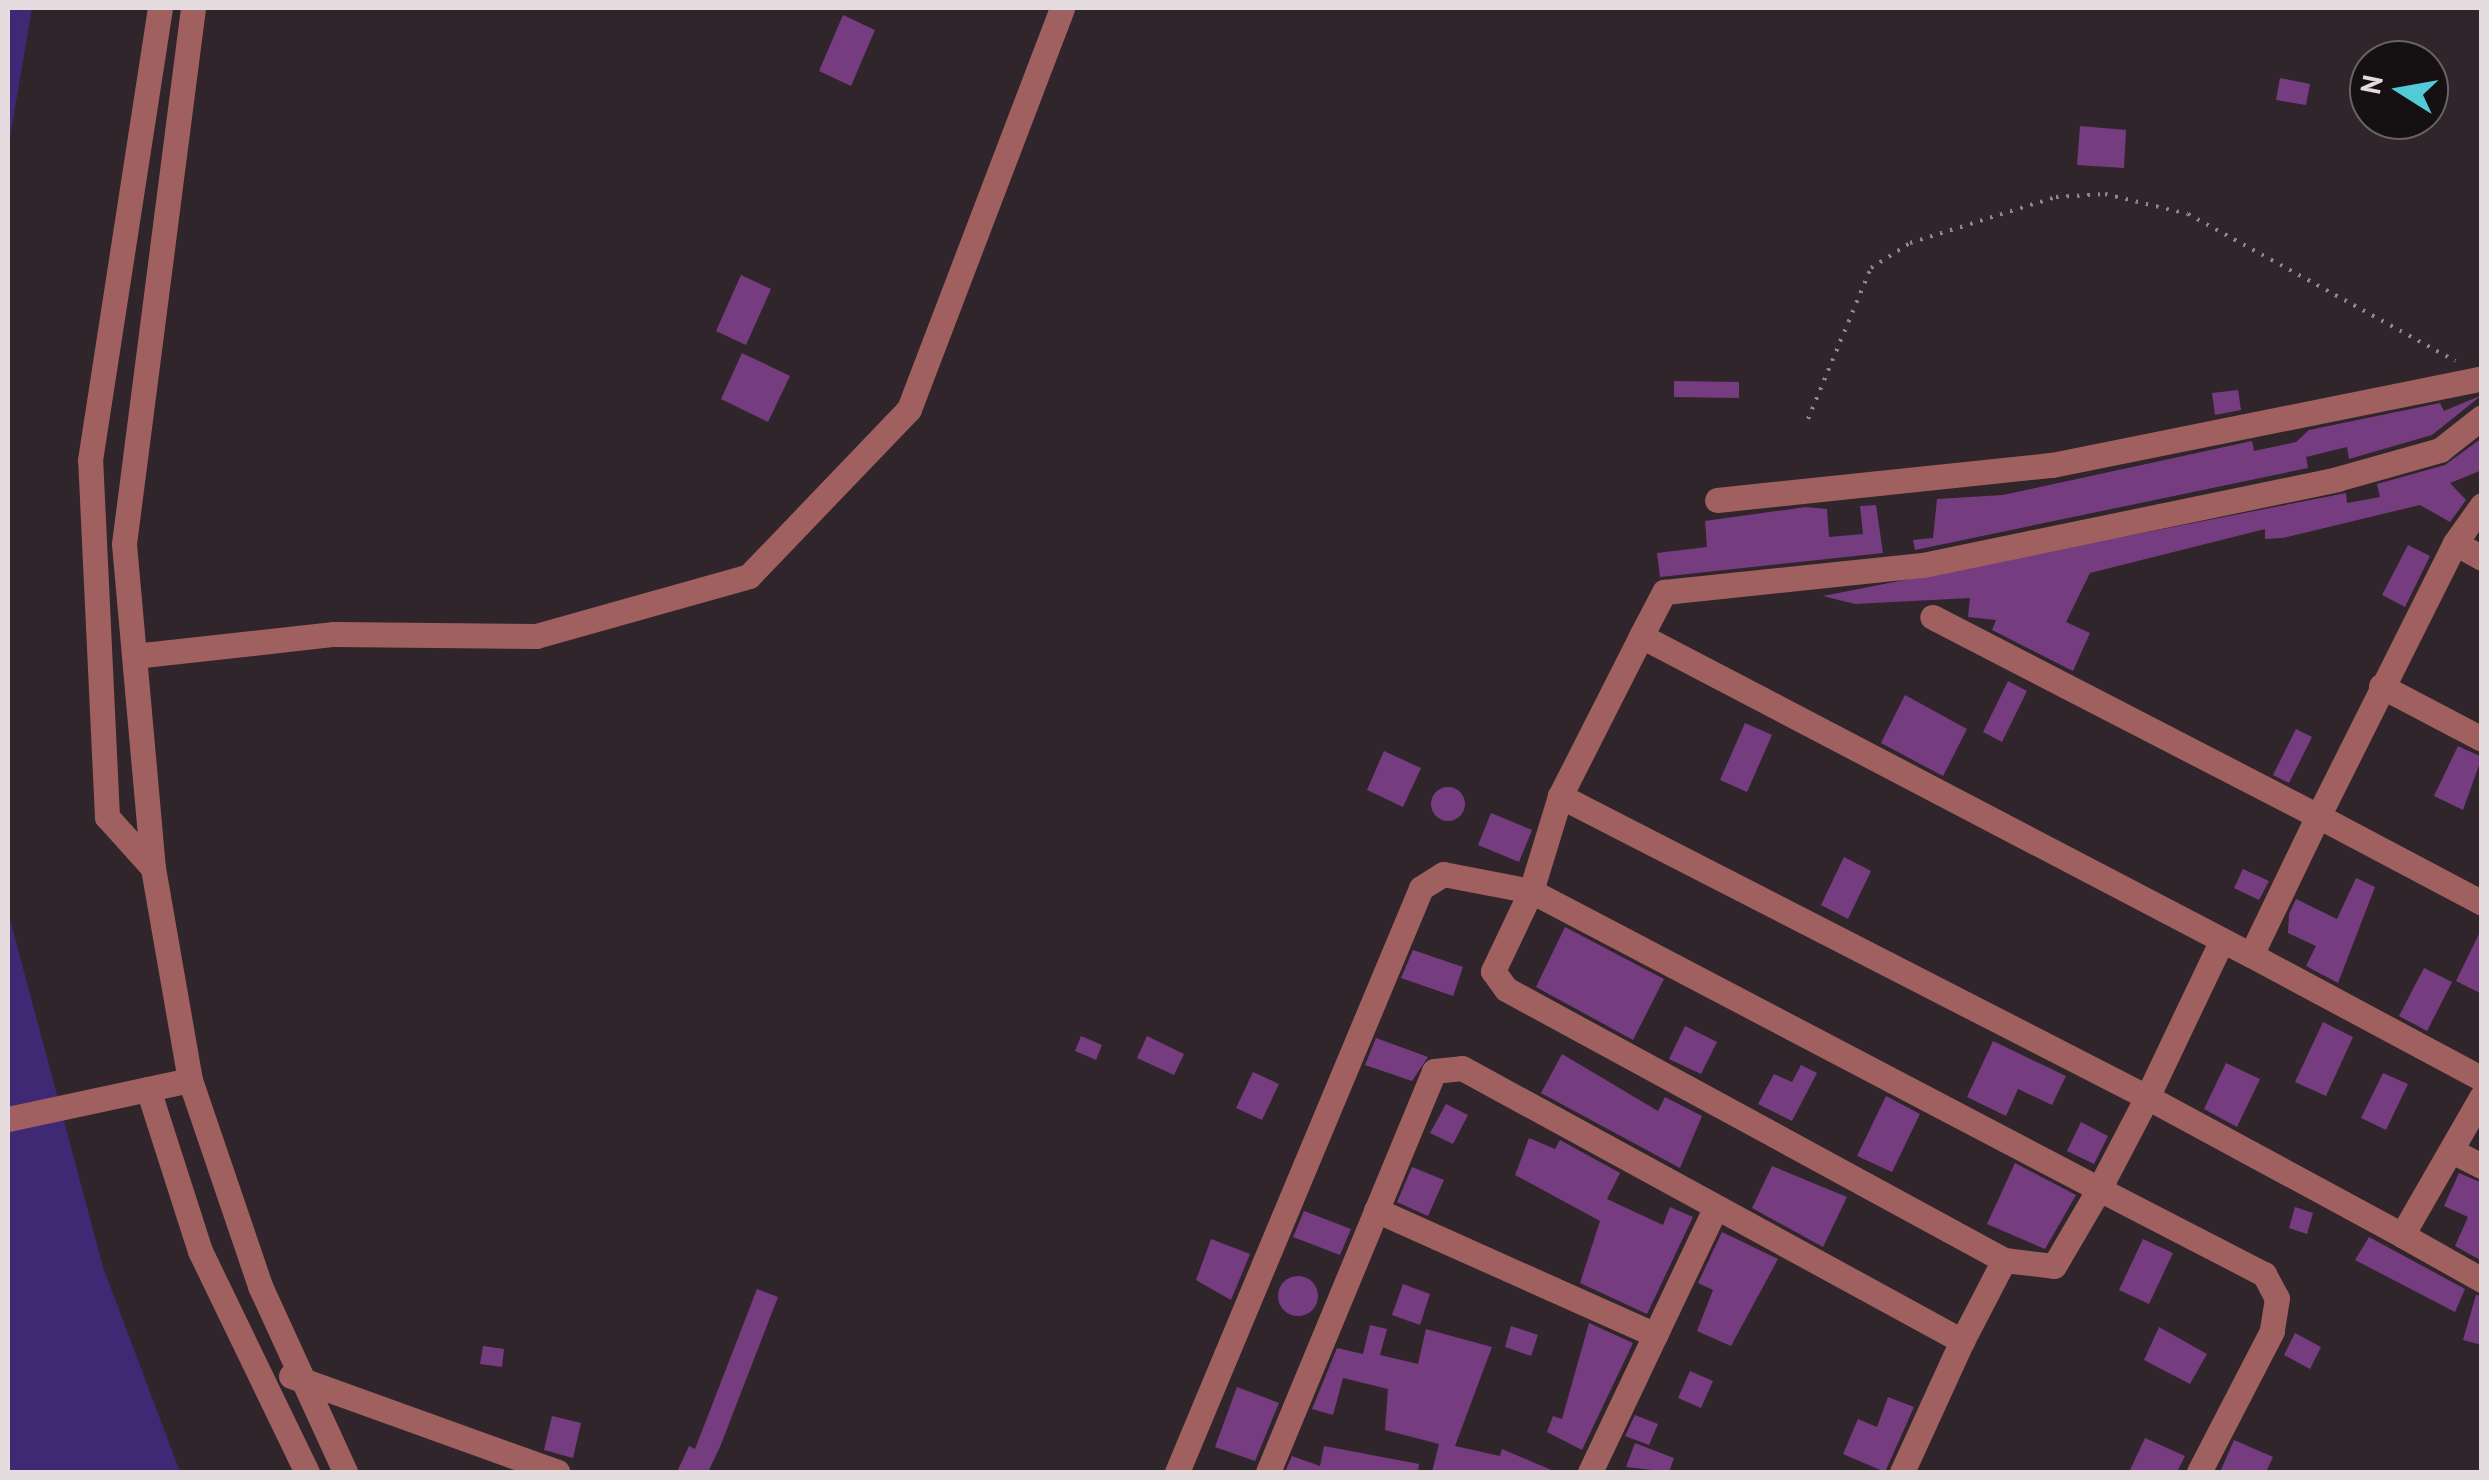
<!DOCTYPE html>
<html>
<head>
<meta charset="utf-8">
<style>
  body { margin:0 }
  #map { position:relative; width:2489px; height:1480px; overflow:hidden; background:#30252a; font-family:"PT Sans",sans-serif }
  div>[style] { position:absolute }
  .water>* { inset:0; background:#3f2975 }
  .building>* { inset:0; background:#763c80 }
  .round { border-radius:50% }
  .path>* { height:4px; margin-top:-2px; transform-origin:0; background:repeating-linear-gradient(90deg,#90878b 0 2.5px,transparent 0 10.5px) }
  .minor>* { height:25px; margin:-12.5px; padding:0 12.5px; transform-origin:12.5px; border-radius:12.5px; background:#a06060 }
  span { translate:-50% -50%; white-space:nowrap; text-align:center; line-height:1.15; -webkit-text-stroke:8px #151012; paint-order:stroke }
  .frame { position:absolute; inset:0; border:10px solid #e4dcdf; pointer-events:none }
  .north { position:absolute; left:2349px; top:40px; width:100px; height:100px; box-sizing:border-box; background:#151012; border:2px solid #686264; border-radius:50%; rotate:281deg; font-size:28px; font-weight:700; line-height:40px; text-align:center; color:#e4dcdf }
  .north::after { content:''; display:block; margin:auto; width:35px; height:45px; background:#52cbd9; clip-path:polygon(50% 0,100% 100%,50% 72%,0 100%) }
</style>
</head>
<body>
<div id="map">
  <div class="water">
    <i style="clip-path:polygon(8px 8px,32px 8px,8px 149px)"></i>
    <i style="clip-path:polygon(8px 912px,103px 1267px,180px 1472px,8px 1472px)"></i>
  </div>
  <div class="building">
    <i style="clip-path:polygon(843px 15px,875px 30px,851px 86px,819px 71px)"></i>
    <i style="clip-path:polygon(2280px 78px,2310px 84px,2306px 105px,2276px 100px)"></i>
    <i style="clip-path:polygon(2080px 126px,2126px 130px,2124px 168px,2077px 165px)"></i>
    <i style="clip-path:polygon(741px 275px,771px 289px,746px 345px,716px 331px)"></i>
    <i style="clip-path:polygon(742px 353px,790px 376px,768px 422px,721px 399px)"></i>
    <i style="clip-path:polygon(1674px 381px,1739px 382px,1739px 398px,1674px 397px)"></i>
    <i style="clip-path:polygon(2238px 390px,2241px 410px,2215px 415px,2212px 393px)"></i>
    <i style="clip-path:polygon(2482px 395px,2432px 435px,2349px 459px,2347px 447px,2306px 457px,2308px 468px,1915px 550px,1913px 540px,1933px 538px,1937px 499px,2003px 495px,2252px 441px,2254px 451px,2296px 442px,2309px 430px,2440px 403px,2444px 411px)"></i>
    <i style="clip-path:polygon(2482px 438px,2482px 470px,2450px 483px,2466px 500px,2450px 522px,2420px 505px,2283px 538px,2265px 539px,2265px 529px,2090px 573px,2066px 622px,2090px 633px,2073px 671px,1992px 630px,1996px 620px,1968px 617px,1970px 598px,1855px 604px,1823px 596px,2346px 493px,2347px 503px,2380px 497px,2377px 484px,2445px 465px)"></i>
    <i style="clip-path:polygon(1876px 505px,1883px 553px,1660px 577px,1657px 553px,1707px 547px,1705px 521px,1806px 507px,1827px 509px,1829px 537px,1863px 534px,1860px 506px)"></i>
    <i style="clip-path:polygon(2408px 545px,2430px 556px,2405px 607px,2382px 595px)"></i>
    <i style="clip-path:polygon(2008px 681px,2027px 691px,2002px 742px,1983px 732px)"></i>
    <i style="clip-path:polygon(1905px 695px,1967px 729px,1943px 776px,1881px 743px)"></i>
    <i style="clip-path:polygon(1745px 723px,1772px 735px,1747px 792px,1720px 780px)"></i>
    <i style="clip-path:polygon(2296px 729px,2312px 737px,2289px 783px,2273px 775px)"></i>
    <i style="clip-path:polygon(2458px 746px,2482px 757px,2463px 810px,2434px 796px)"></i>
    <i style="clip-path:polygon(1384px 751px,1421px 768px,1403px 807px,1367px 790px)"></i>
    <i class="round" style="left:1431px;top:787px;width:34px;height:34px"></i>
    <i style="clip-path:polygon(1491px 813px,1532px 830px,1519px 862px,1478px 845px)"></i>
    <i style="clip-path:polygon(1844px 857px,1871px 871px,1848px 919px,1821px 905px)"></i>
    <i style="clip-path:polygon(2243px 869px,2269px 881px,2259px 900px,2234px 888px)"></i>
    <i style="clip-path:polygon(2356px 878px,2375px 887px,2338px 983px,2306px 966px,2316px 946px,2288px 933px,2289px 914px,2296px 899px,2337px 919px)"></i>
    <i style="clip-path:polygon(1565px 927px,1664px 979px,1633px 1040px,1536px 987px)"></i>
    <i style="clip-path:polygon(2482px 928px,2482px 994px,2456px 981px)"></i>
    <i style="clip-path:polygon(1413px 950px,1463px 967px,1453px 996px,1401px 978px)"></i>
    <i style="clip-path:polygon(2424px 968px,2452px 982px,2427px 1031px,2399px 1016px)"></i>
    <i style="clip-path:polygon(2323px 1022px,2353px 1037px,2326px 1096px,2295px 1082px)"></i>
    <i style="clip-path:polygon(1685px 1026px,1717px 1042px,1701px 1074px,1669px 1059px)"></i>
    <i style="clip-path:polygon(1081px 1036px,1102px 1045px,1096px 1060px,1075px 1051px)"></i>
    <i style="clip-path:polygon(1147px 1036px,1184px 1054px,1174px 1075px,1137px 1058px)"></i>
    <i style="clip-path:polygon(1376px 1038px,1428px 1057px,1412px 1081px,1365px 1065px)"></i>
    <i style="clip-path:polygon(1993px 1041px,2066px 1076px,2052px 1105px,2018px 1089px,2006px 1116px,1967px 1097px)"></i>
    <i style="clip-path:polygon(1562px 1054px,1658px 1111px,1665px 1097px,1702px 1116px,1680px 1168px,1541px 1093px)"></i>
    <i style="clip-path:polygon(2226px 1063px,2260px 1079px,2237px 1127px,2204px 1109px)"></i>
    <i style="clip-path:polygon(1801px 1065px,1817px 1073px,1792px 1121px,1758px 1104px,1774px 1074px,1792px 1082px)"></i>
    <i style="clip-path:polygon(1253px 1072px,1279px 1084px,1262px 1120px,1236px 1108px)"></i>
    <i style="clip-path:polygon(2383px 1073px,2408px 1084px,2386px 1130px,2361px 1118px)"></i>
    <i style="clip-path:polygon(1886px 1096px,1920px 1114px,1892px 1172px,1857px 1156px)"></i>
    <i style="clip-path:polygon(1446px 1104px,1468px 1115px,1453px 1144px,1430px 1133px)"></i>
    <i style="clip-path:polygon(2081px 1122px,2108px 1136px,2094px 1164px,2067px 1151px)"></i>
    <i style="clip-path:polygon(1529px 1138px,1555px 1149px,1560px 1140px,1620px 1173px,1607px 1199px,1663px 1225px,1670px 1207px,1693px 1217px,1647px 1314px,1580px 1283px,1600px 1221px,1515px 1175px)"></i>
    <i style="clip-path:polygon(2015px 1163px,2076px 1195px,2045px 1249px,1987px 1224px)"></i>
    <i style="clip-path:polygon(1772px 1166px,1847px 1197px,1823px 1247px,1752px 1208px)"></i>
    <i style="clip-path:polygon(1412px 1167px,1444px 1180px,1428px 1216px,1397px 1202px)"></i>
    <i style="clip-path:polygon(2459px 1173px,2482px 1183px,2482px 1261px,2455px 1246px,2468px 1217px,2444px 1206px)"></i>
    <i style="clip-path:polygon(2295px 1207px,2313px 1213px,2307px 1234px,2289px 1228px)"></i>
    <i style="clip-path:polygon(1304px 1211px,1351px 1229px,1340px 1255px,1293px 1237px)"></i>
    <i style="clip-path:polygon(1722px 1232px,1778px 1259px,1731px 1346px,1697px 1331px,1713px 1290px,1698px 1283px)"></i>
    <i style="clip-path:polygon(2369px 1237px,2465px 1289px,2455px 1312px,2355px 1260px)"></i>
    <i style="clip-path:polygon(1211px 1239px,1250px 1254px,1231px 1300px,1196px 1280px)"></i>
    <i style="clip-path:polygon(2143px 1239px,2173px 1253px,2149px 1304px,2119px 1290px)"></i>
    <i class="round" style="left:1278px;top:1276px;width:40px;height:40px"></i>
    <i style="clip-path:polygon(1403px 1284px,1430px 1294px,1420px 1325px,1392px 1315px)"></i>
    <i style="clip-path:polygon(757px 1289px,778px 1297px,720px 1447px,708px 1472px,677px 1472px,689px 1446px,695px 1449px)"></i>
    <i style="clip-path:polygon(2476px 1295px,2482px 1296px,2482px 1345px,2463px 1340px)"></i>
    <i style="clip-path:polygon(1589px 1323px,1633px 1343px,1582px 1450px,1547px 1432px,1553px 1416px,1562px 1419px)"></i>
    <i style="clip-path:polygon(1370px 1325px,1387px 1329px,1380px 1355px,1418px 1364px,1426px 1329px,1492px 1347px,1455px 1446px,1500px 1456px,1502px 1449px,1556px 1472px,1432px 1472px,1439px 1444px,1385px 1430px,1388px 1389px,1343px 1378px,1333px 1415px,1312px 1409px,1337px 1348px,1363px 1354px)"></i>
    <i style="clip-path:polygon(1511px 1326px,1538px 1335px,1531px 1356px,1505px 1347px)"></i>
    <i style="clip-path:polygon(2159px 1327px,2207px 1354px,2190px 1384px,2144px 1360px)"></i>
    <i style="clip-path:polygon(2295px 1333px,2321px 1347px,2310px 1369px,2284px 1355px)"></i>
    <i style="clip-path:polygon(483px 1346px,504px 1349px,502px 1367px,480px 1364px)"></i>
    <i style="clip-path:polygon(1690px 1371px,1713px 1381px,1701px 1408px,1678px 1398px)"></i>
    <i style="clip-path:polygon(1237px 1387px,1279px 1403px,1255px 1461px,1215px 1447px)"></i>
    <i style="clip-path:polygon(1888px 1397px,1914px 1407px,1885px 1472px,1843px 1454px,1858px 1419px,1877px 1427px)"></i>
    <i style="clip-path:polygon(1635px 1415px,1658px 1424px,1649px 1445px,1625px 1436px)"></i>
    <i style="clip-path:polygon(552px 1416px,581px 1423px,573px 1458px,544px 1450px)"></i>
    <i style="clip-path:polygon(2145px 1438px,2185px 1456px,2177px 1472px,2129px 1472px)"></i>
    <i style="clip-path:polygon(2234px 1440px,2273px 1457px,2266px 1472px,2220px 1472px)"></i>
    <i style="clip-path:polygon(1635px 1443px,1674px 1458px,1669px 1472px,1626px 1467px)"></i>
    <i style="clip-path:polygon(1324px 1446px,1419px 1464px,1418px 1472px,1285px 1472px,1292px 1456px,1320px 1466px)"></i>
  </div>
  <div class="path">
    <i style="left:1808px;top:419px;width:164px;rotate:-67.4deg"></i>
    <i style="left:1871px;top:268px;width:46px;rotate:-32.7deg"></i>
    <i style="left:1910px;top:243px;width:153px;rotate:-17.5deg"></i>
    <i style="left:2056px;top:197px;width:49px;rotate:-3.5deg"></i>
    <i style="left:2105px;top:194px;width:85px;rotate:13.5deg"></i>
    <i style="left:2188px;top:214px;width:305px;rotate:28.8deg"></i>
  </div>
  <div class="minor">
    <i style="left:193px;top:8px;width:540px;rotate:97.34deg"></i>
    <i style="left:124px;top:544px;width:325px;rotate:84.9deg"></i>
    <i style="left:153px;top:868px;width:215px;rotate:80.1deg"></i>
    <i style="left:190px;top:1080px;width:218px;rotate:71.2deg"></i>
    <i style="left:260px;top:1286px;width:205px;rotate:65.4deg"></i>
    <i style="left:1717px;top:500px;width:337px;rotate:-6deg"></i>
    <i style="left:2052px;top:465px;width:439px;rotate:-11.4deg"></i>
    <i style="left:2482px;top:505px;width:47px;rotate:125.4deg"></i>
    <i style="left:2455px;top:543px;width:31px;rotate:29deg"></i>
    <i style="left:2455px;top:543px;width:305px;rotate:116.6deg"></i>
    <i style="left:2318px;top:816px;width:186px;rotate:27.9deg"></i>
    <i style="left:1641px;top:636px;width:50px;rotate:-62.4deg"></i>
    <i style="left:1664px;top:592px;width:260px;rotate:-6deg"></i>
    <i style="left:1923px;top:565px;width:423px;rotate:-11.7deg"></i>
    <i style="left:2337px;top:479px;width:107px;rotate:-15.7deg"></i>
    <i style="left:2440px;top:450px;width:53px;rotate:-38.2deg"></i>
    <i style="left:134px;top:656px;width:201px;rotate:-6.3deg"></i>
    <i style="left:334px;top:634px;width:202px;rotate:0.6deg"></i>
    <i style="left:536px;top:636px;width:221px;rotate:-15.7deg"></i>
    <i style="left:749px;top:576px;width:231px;rotate:-46.2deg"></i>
    <i style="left:909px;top:409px;width:429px;rotate:-69.1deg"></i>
    <i style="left:2381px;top:686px;width:114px;rotate:27.7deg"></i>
    <i style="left:153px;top:868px;width:69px;rotate:-132deg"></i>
    <i style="left:107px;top:817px;width:357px;rotate:-92.7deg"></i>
    <i style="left:90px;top:460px;width:457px;rotate:-81.2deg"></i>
    <i style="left:2222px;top:940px;width:174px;rotate:115.5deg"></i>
    <i style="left:2147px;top:1097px;width:290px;rotate:28.4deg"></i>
    <i style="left:2402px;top:1235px;width:160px;rotate:-60.1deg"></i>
    <i style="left:2251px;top:955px;width:262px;rotate:28.2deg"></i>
    <i style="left:148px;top:1089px;width:170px;rotate:72.2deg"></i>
    <i style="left:200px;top:1251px;width:246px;rotate:64.2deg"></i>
    <i style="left:8px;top:1119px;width:186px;rotate:-12.1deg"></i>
    <i style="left:2452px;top:1151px;width:34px;rotate:27deg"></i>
    <i style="left:1376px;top:1210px;width:306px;rotate:24.1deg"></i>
    <i style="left:2402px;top:1235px;width:92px;rotate:29.4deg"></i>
    <i style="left:2004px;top:1260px;width:50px;rotate:6.8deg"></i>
    <i style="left:2054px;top:1266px;width:89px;rotate:-59.7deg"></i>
    <i style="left:2099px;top:1189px;width:186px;rotate:27.3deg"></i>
    <i style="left:2264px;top:1274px;width:27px;rotate:62deg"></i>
    <i style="left:2277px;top:1298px;width:33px;rotate:99deg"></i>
    <i style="left:2272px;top:1331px;width:159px;rotate:117.4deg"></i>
    <i style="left:291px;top:1376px;width:283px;rotate:19.8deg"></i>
    <i style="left:1177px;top:1472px;width:633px;rotate:-67.32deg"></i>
    <i style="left:1421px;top:888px;width:26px;rotate:-32deg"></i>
    <i style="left:1443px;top:874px;width:90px;rotate:10.9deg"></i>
    <i style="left:1531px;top:891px;width:99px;rotate:-73deg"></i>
    <i style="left:1268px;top:1472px;width:434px;rotate:-67.5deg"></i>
    <i style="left:1434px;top:1071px;width:28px;rotate:-6deg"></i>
    <i style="left:1462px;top:1068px;width:570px;rotate:28.63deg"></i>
    <i style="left:1962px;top:1341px;width:91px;rotate:-62.6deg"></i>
    <i style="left:2004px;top:1260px;width:567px;rotate:-151.45deg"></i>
    <i style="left:1506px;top:989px;width:22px;rotate:-126deg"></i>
    <i style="left:1493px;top:971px;width:89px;rotate:-64.6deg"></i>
    <i style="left:1531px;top:891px;width:641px;rotate:27.68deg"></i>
    <i style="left:2099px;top:1189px;width:104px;rotate:-62.4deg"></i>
    <i style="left:2147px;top:1097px;width:660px;rotate:-152.85deg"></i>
    <i style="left:1560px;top:796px;width:179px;rotate:-63.1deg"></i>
    <i style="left:1641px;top:636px;width:688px;rotate:27.61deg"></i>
    <i style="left:2251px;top:955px;width:154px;rotate:-64.3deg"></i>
    <i style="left:2318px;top:816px;width:434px;rotate:-152.7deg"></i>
    <i style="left:1590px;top:1472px;width:291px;rotate:-64.6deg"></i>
    <i style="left:1902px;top:1472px;width:144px;rotate:-65.4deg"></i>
  </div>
  <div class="frame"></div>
  <div class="north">N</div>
</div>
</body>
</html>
